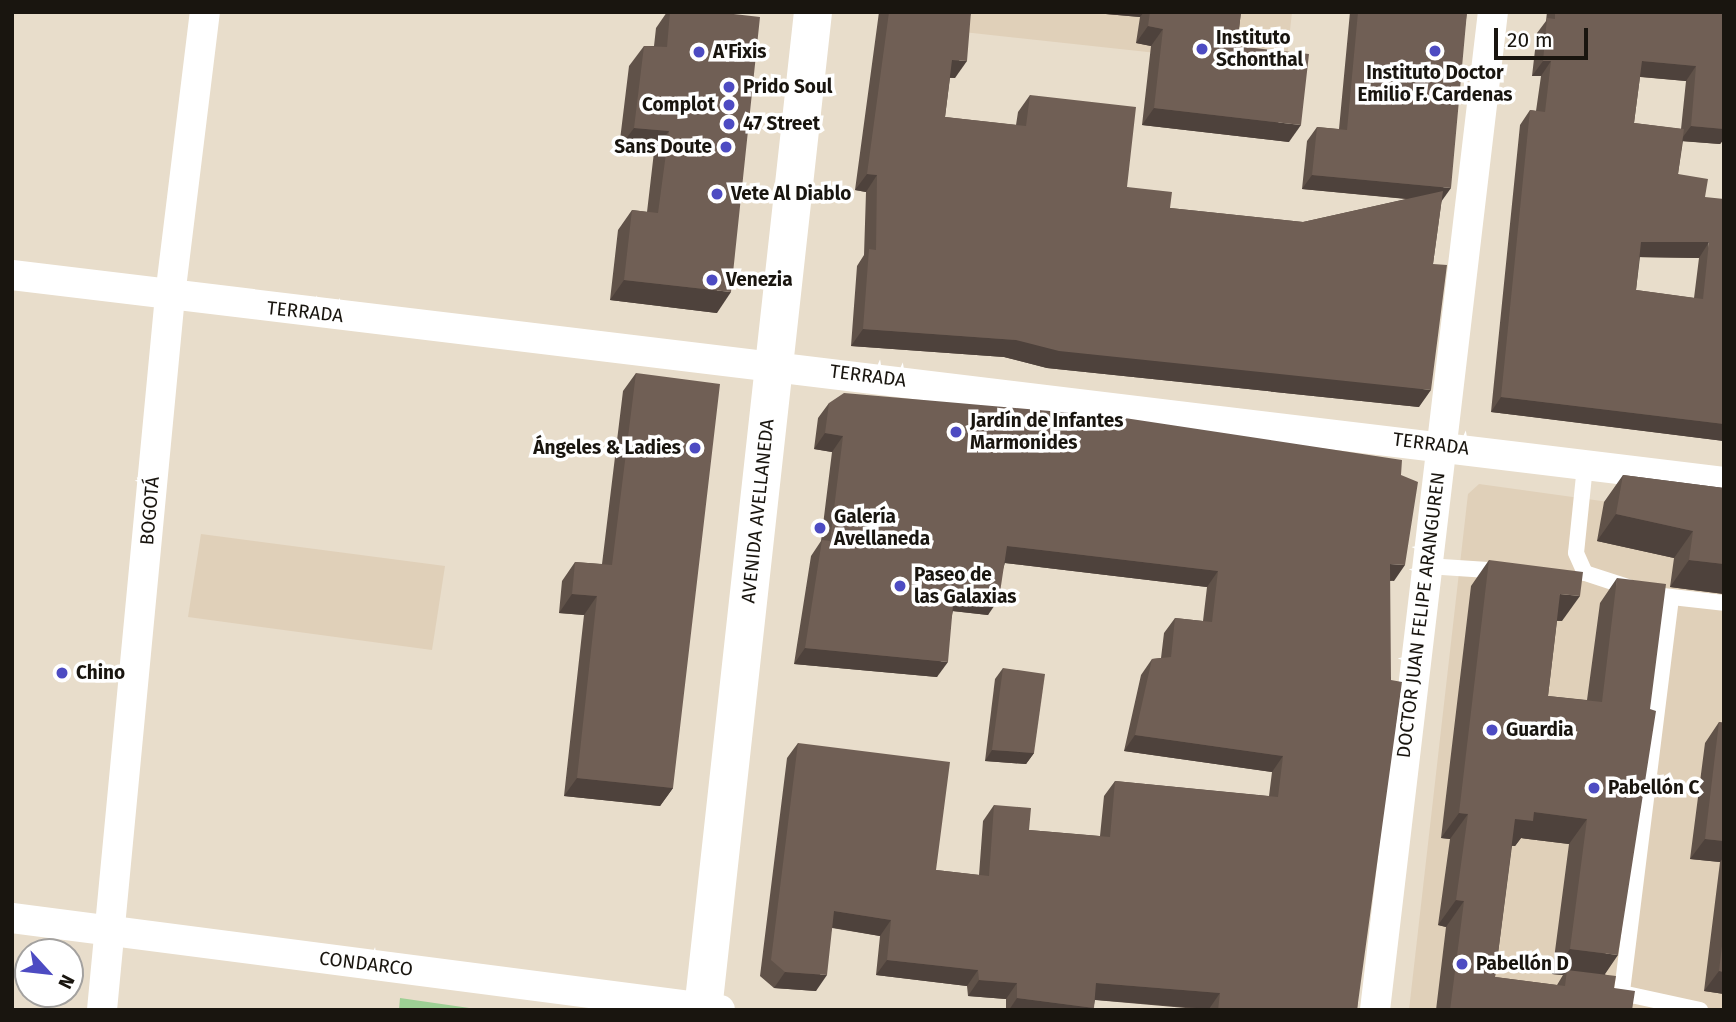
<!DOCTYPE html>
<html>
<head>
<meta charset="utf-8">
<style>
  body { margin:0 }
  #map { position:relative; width:1736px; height:1022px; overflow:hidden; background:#e8ddcb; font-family:"Fira Sans",sans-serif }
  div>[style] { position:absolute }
  .built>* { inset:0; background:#e0d0b9 }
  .green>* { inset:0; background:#9dcf94 }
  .lane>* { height:16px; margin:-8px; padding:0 8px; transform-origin:8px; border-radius:8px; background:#fff }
  .street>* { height:30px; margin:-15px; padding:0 15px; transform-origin:15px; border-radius:15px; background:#fff }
  .secondary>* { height:38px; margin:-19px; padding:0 19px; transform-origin:19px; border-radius:19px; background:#fff }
  .wall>* { inset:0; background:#605249 }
  .shaded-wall>* { inset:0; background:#4e423c }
  .building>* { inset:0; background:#705f55 }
  .dots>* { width:19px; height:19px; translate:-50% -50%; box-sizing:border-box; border:4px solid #fff; border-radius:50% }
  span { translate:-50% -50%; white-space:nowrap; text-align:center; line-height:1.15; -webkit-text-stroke:7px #fff; paint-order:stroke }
  .poi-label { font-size:19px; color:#19150f; font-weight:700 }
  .left { translate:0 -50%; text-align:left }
  .right { translate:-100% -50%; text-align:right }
  .street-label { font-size:19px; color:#19150f }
  .frame { position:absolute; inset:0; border:14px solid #19150f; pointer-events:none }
  .north { position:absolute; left:14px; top:938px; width:70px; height:70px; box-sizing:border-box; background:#fff; border:2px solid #a3a19f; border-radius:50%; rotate:117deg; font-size:19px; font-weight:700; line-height:28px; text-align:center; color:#19150f }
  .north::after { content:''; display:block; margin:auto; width:24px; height:32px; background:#4d4bc2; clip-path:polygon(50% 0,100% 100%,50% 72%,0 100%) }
  .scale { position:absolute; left:1494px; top:28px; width:94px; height:32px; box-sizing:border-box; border:4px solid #19150f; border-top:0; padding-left:9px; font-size:21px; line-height:24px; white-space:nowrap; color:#19150f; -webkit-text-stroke:5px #fff; paint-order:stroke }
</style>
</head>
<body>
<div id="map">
  <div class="built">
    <i style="clip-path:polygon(908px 12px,1292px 12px,1286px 67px,945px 30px)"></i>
    <i style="clip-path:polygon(1479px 484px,1724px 518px,1724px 1010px,1409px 1010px,1468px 494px)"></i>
    <i style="clip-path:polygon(201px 534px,445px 566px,432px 650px,188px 617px)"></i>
  </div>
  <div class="green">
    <i style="clip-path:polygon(400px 998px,483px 1010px,399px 1010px)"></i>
  </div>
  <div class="lane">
    <i style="left:1585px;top:466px;width:87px;rotate:95.9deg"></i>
    <i style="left:1576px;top:553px;width:22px;rotate:66deg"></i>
    <i style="left:1585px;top:573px;width:52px;rotate:18.1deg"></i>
    <i style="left:1427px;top:566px;width:76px;rotate:3.8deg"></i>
    <i style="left:1663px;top:596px;width:61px;rotate:6.5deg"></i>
    <i style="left:1671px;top:598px;width:398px;rotate:97.1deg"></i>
    <i style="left:1622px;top:993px;width:80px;rotate:12.3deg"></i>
  </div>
  <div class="street">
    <i style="left:12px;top:275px;width:1724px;rotate:6.89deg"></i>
    <i style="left:12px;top:918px;width:714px;rotate:7.4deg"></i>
    <i style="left:102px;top:1010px;width:717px;rotate:-84.56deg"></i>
    <i style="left:170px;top:296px;width:286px;rotate:-83deg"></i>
    <i style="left:1375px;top:1010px;width:1005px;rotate:-83.26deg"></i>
  </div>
  <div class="secondary">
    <i style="left:703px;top:1010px;width:1004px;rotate:-83.71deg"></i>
  </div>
  <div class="wall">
    <i style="clip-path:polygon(667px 12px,716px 12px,717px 313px,610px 300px,618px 230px,632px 210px,647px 212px,654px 152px,619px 148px,629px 66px,644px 46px,654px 46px,656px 28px)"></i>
    <i style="clip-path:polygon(879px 12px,971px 12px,955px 78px,950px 78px,945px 117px,1016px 125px,1018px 112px,1030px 95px,1127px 187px,1170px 208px,1303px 222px,1406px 199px,1302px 189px,1307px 141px,1317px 127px,1339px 129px,1350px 12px,1467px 12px,1433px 264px,1419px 407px,1047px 368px,1004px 357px,851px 346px,857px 266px,864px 255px,866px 192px,855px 190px)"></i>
    <i style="clip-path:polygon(1083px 12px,1241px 12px,1237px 46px,1289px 142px,1142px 125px,1151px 46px,1136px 43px,1140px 17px)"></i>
    <i style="clip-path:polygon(evenodd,1547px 12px,1724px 12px,1724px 139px,1720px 144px,1683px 141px,1678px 174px,1705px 197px,1724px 441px,1491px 412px,1520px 125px,1530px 110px,1536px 111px,1541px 76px,1532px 76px,1537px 33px,1546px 21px,1547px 12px,1640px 77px,1686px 81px,1681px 129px,1634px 123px,1640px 77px,1547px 12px,1640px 257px,1699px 258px,1694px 298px,1636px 290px,1640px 257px)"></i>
    <i style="clip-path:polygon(636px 373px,673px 788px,660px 806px,564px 796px,584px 615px,559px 613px,562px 581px,575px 562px,602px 564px,623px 391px)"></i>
    <i style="clip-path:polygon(829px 403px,1394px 581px,1390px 581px,1357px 1010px,1208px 1010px,1095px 1000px,1093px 1010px,1006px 1010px,1006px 999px,968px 996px,967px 986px,876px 975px,880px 936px,832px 928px,816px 991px,774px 988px,760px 976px,787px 758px,798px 743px,936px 870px,979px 875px,983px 821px,994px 805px,1029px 830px,1100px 836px,1104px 796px,1115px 781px,1269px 796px,1272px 772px,1124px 751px,1141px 675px,1152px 659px,1161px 658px,1164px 633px,1175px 618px,1203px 621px,1207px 587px,1005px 563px,988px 615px,953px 611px,937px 677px,794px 664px,811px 556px,821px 541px,832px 452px,814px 449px,818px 418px)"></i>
    <i style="clip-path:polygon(1623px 475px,1724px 488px,1724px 594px,1670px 587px,1674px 558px,1597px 541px,1604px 502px)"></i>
    <i style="clip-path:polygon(evenodd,1489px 560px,1562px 621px,1557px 621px,1548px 696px,1587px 700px,1600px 603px,1617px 578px,1605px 974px,1614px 988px,1632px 1010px,1436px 1010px,1446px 927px,1438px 925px,1450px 839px,1441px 838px,1471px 586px,1489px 560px,1521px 838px,1569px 844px,1552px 974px,1563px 975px,1557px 985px,1495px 977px,1512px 846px,1515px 846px,1521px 838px)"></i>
    <i style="clip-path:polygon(1003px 668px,1034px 753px,1026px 764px,985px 761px,995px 679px)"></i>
    <i style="clip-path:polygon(1719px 722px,1724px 723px,1724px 994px,1704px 991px,1720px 862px,1690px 859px,1705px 743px)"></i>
  </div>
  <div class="shaded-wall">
    <i style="clip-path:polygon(1083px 12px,1144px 12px,1140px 17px)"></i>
    <i style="clip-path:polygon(1148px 26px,1163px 29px,1151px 46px,1136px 43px)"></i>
    <i style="clip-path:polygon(952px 60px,967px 61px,955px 78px,940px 76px)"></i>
    <i style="clip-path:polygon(1543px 61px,1551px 61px,1541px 76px,1532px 76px)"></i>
    <i style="clip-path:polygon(1642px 61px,1696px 66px,1686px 81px,1632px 76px)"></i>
    <i style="clip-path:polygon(1154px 108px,1301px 125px,1289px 142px,1142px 125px)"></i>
    <i style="clip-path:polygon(1691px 126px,1724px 129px,1724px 139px,1720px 144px,1680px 141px)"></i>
    <i style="clip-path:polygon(634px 128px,669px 131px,654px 152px,619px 148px)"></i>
    <i style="clip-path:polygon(867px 174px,877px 175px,866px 192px,855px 190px)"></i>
    <i style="clip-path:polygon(1312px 175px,1451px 188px,1441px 202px,1302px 189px)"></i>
    <i style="clip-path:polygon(1641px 242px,1709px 242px,1699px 258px,1631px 257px)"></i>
    <i style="clip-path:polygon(624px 280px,731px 292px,717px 313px,610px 300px)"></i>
    <i style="clip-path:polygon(863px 329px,1016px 340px,1431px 390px,1419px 407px,1047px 368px,1004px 357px,851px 346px)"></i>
    <i style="clip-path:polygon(1501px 397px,1724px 424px,1724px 441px,1491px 412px)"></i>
    <i style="clip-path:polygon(825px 433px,843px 436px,832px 452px,814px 449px)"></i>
    <i style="clip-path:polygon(1616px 514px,1693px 531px,1674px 558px,1597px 541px)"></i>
    <i style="clip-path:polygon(1007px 546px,1218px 571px,1207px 587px,996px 562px)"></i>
    <i style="clip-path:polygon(1689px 560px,1724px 564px,1724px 594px,1670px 587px)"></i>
    <i style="clip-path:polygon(1390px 564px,1405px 565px,1394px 581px,1379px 579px)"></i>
    <i style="clip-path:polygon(572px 594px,597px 596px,584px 615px,559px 613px)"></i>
    <i style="clip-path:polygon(954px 594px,999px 599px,988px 615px,943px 610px)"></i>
    <i style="clip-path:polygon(1560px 594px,1580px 596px,1562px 621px,1542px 619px)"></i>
    <i style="clip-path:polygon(805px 648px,948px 662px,937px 677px,794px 664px)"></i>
    <i style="clip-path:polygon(1135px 735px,1283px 756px,1272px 772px,1124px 751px)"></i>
    <i style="clip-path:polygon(992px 750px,1034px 753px,1026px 764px,985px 761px)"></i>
    <i style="clip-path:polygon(577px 778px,673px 788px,660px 806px,564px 796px)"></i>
    <i style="clip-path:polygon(1534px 812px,1587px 819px,1569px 844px,1521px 838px,1515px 846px,1498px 844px,1515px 819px)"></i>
    <i style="clip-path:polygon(1459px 813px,1468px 814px,1450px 839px,1441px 838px)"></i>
    <i style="clip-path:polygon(1705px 839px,1724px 841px,1724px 857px,1720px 862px,1690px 859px)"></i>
    <i style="clip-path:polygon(1456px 900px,1464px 901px,1446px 927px,1438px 925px)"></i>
    <i style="clip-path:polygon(834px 911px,891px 920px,880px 936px,823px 926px)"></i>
    <i style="clip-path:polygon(1570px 949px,1618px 955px,1601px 980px,1567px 970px,1563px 975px,1552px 974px)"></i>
    <i style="clip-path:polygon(887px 960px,978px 970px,967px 986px,876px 975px)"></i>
    <i style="clip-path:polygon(1719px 971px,1724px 972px,1724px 994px,1704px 991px)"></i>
    <i style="clip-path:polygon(785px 972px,827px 975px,816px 991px,774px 988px)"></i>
    <i style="clip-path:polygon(979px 980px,1017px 983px,1006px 999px,968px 996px)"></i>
    <i style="clip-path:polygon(1096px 983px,1220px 993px,1209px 1009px,1085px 999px)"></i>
    <i style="clip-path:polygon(1017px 998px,1094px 1008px,1093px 1010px,1009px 1010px)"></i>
  </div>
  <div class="building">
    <i style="clip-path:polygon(670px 12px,716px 12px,760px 17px,731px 292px,624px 280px,632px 210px,658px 213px,669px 131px,634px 128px,644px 46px,667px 47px)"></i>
    <i style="clip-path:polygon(889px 12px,971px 12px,967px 61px,952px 60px,945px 117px,1026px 126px,1030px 95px,1136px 107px,1127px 187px,1172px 192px,1170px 208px,1303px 222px,1443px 191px,1433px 264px,1447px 265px,1431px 390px,1059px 351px,1016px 340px,863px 329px,869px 249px,876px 250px,877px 175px,867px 174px)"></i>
    <i style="clip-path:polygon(1150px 12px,1241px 12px,1237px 46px,1309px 54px,1301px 125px,1154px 108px,1163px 29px,1148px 26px)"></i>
    <i style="clip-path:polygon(1358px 12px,1467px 12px,1451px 188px,1312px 175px,1317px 127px,1347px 130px)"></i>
    <i style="clip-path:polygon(evenodd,1555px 12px,1724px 12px,1724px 129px,1691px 126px,1696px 66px,1642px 61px,1634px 123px,1684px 129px,1678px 174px,1708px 179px,1705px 197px,1724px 199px,1724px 424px,1501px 397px,1530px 110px,1545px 112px,1551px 61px,1543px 61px,1547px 18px,1555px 19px,1555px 12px,1641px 242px,1709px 242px,1703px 299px,1636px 290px,1641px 242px)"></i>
    <i style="clip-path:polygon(636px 373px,720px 384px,673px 788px,577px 778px,597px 596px,572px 594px,575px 562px,612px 565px)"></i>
    <i style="clip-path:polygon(844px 393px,1118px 417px,1402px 460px,1401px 475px,1418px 482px,1405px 565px,1390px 564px,1391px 680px,1402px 682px,1357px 1010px,1218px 1010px,1220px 993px,1096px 983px,1094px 1008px,1017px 998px,1017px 983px,979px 980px,978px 970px,887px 960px,891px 920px,834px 911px,827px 975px,785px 972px,771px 960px,798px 743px,950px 762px,936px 870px,989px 876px,994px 805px,1031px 808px,1029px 830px,1110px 837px,1115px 781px,1278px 797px,1283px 756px,1135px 735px,1152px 659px,1171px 657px,1175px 618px,1212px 622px,1218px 571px,1007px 546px,999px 599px,954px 594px,948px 662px,805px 648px,822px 540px,830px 541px,843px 436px,825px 433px,829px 403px)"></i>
    <i style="clip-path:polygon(1623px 475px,1724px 488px,1724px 564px,1689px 560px,1693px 531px,1616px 514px)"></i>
    <i style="clip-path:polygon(1489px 560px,1583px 572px,1580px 596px,1560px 594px,1548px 696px,1602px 702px,1617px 578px,1666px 584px,1650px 709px,1656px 711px,1618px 955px,1570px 949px,1587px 819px,1534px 812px,1533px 821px,1515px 819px,1495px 977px,1565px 986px,1567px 970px,1616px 976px,1614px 988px,1635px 991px,1632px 1010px,1450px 1010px,1464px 901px,1456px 900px,1468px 814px,1459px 813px)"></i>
    <i style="clip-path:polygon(1003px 668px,1045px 674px,1034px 753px,992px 750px)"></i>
    <i style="clip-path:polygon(1719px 722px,1724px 723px,1724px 841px,1705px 839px)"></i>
    <i style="clip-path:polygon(1724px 929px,1724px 972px,1719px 971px)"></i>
  </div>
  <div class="dots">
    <i style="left:1202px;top:49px;background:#4d4bc2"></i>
    <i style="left:1435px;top:51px;background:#4d4bc2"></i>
    <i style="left:699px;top:52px;background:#4d4bc2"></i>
    <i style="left:729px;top:87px;background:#4d4bc2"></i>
    <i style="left:729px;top:105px;background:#4d4bc2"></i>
    <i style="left:729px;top:124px;background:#4d4bc2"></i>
    <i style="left:726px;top:147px;background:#4d4bc2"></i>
    <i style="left:717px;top:194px;background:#4d4bc2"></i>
    <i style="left:712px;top:280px;background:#4d4bc2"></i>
    <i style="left:956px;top:432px;background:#4d4bc2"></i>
    <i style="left:695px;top:448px;background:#4d4bc2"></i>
    <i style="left:820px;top:528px;background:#4d4bc2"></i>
    <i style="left:900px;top:586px;background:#4d4bc2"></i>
    <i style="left:62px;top:673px;background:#4d4bc2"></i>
    <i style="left:1492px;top:730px;background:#4d4bc2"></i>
    <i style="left:1594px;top:788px;background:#4d4bc2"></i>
    <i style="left:1462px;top:964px;background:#4d4bc2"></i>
  </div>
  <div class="poi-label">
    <span class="left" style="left:1216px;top:49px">Instituto<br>Schonthal</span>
    <span class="left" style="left:713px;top:52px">A'Fixis</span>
    <span style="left:1435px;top:84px">Instituto Doctor<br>Emilio F. Cardenas</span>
    <span class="left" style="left:743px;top:87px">Prido Soul</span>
    <span class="right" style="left:715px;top:105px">Complot</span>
    <span class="left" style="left:743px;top:124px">47 Street</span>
    <span class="right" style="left:712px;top:147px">Sans Doute</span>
    <span class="left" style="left:731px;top:194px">Vete Al Diablo</span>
    <span class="left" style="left:726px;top:280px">Venezia</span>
    <span class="left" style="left:970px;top:432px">Jardín de Infantes<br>Marmonides</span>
    <span class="right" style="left:681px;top:448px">Ángeles &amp; Ladies</span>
    <span class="left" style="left:834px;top:528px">Galería<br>Avellaneda</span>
    <span class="left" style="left:914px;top:586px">Paseo de<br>las Galaxias</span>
    <span class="left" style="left:76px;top:673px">Chino</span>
    <span class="left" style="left:1506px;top:730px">Guardia</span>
    <span class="left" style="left:1608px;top:788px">Pabellón C</span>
    <span class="left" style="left:1476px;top:964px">Pabellón D</span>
  </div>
  <div class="street-label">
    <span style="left:305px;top:312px;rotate:6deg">TERRADA</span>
    <span style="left:868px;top:376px;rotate:7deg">TERRADA</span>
    <span style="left:1431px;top:444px;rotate:7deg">TERRADA</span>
    <span style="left:150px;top:511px;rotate:-85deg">BOGOTÁ</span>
    <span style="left:758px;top:511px;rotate:-84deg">AVENIDA AVELLANEDA</span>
    <span style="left:1421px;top:615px;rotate:-83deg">DOCTOR JUAN FELIPE ARANGUREN</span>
    <span style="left:366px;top:964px;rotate:7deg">CONDARCO</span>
  </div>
  <div class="frame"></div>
  <div class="north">N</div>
  <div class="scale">20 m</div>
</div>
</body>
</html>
